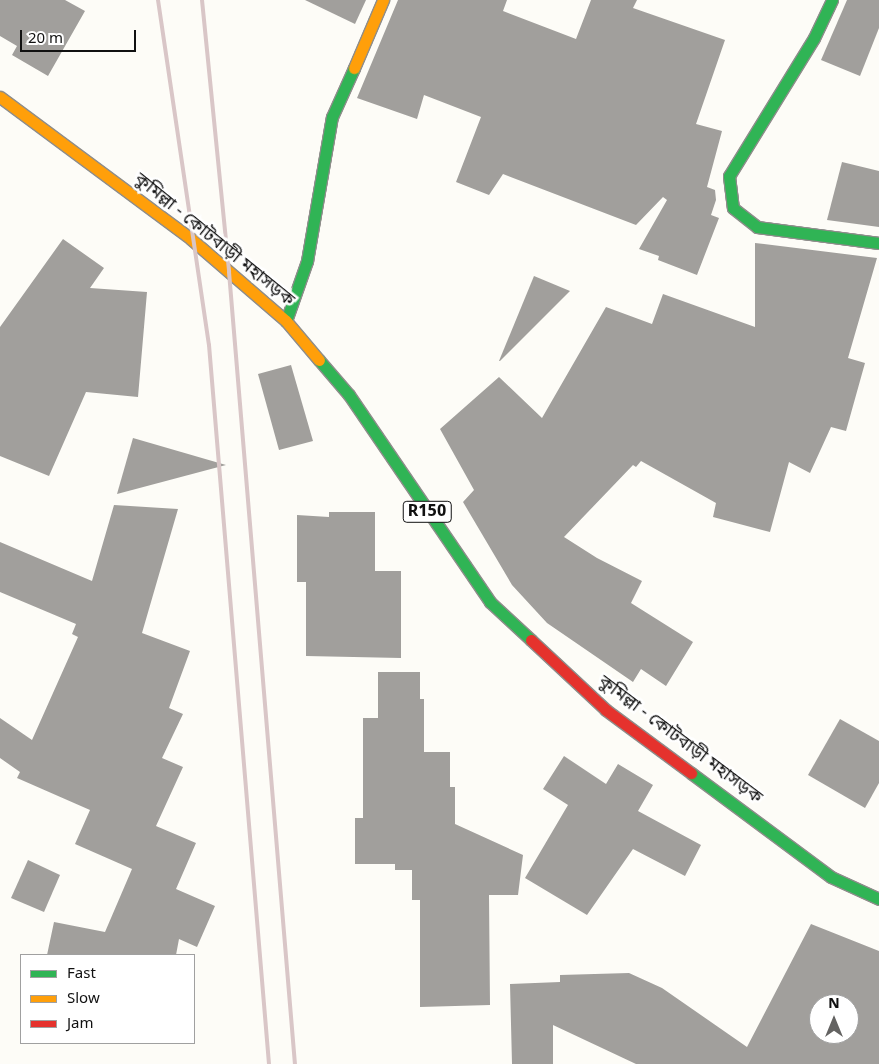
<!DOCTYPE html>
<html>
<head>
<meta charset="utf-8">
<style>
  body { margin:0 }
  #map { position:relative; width:879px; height:1064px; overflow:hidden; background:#fdfcf7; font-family:Georgia,"Noto Sans Bengali",serif }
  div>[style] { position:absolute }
  .building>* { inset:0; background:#a19f9c }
  .roads { filter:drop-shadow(1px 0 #8e8d8b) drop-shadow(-1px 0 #8e8d8b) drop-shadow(0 1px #8e8d8b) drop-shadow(0 -1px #8e8d8b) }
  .fast>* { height:11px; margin:-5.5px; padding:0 5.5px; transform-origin:5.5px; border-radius:5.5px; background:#30b455 }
  .slow>* { height:11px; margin:-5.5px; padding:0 5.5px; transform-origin:5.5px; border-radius:5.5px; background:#ff9f0a }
  .jam>* { height:11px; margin:-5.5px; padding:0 5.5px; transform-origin:5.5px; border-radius:5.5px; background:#e5322d }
  .rail>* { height:4px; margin:-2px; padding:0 2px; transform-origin:2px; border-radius:2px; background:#d9c6c7 }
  span { translate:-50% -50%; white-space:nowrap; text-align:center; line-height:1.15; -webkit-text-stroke:5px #fff; paint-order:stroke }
  .shield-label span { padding:1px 4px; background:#fff; border:1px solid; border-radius:4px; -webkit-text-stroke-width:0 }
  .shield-label { font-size:16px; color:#111; font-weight:700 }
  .street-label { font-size:18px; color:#111 }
  .legend { position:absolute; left:20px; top:954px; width:175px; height:90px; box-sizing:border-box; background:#fff; border:1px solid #a0a0a0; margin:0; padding:6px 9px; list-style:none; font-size:15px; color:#111 }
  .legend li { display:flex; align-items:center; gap:10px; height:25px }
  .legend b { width:25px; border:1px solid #a0a0a0 }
  .north { position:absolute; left:809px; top:994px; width:50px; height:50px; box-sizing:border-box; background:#fff; border:1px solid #a0a0a0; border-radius:50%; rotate:0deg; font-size:14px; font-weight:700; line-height:20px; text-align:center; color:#111 }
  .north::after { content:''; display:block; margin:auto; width:18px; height:22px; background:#646362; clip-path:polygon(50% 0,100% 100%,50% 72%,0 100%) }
  .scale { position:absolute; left:20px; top:30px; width:116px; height:22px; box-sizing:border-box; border:2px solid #111; border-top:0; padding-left:6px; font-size:15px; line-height:18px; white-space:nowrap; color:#111; -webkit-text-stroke:4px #fff; paint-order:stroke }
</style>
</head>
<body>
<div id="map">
  <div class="building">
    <i style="clip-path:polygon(0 0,65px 0,85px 11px,48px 76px,12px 55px,17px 46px,0 36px)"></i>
    <i style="clip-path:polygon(305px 0,366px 0,355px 24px)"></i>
    <i style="clip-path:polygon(398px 0,507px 0,503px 11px,576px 39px,591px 0,637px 0,633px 8px,725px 40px,696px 124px,722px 131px,707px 187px,715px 190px,716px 200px,711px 215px,719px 218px,697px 275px,658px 260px,659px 256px,639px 249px,667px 200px,663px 197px,636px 225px,503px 174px,489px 195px,456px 182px,481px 117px,424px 95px,417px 119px,357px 98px)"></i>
    <i style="clip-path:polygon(847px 0,879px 0,879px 28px,860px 76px,821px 60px)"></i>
    <i style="clip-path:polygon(842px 162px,879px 171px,879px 227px,827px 220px)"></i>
    <i style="clip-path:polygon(63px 239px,104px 268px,90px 288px,147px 292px,138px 397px,86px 392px,49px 476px,0 456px,0 327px)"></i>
    <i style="clip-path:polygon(755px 243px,877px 258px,848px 358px,865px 363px,846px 431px,831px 427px,810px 473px,789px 462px,770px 532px,713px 517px,716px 503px,641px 461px,636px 467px,633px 465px,564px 537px,597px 558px,642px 581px,631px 603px,693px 642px,666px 686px,641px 669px,633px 682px,547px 623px,512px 585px,463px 502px,474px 490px,440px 429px,499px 377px,542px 418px,606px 307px,652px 324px,663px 294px,755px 327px)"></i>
    <i style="clip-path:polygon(534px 276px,570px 291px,500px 361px,499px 361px)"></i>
    <i style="clip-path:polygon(291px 365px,313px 441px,279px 450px,258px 374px)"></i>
    <i style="clip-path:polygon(133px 438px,226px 465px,117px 494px)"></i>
    <i style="clip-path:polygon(114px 505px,178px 509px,142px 633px,190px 651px,169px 708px,183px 714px,162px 758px,183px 767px,156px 826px,196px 843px,176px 889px,215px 906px,197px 947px,179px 939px,176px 955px,47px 955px,54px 922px,105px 932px,132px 869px,75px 844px,90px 810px,17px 778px,20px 772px,0 758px,0 718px,32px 740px,78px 637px,72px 634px,76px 624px,0 592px,0 542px,92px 581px)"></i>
    <i style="clip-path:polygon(329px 512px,375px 512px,375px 571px,401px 571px,401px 658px,306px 656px,306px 582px,297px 582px,297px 515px,329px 517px)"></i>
    <i style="clip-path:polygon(378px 672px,420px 672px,420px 699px,424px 699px,424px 752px,450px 752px,450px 787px,455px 787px,455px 824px,523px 855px,518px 895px,489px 895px,490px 1005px,420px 1007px,420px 900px,412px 900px,412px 870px,395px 870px,395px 864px,355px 864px,355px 818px,363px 818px,363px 718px,378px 718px)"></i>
    <i style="clip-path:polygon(840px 719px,879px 741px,879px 783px,865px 808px,808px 775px)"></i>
    <i style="clip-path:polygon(564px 756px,606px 784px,618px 764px,653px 785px,638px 811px,701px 845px,685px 876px,633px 849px,587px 915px,525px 878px,568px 805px,543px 789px)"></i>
    <i style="clip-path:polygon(28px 860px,60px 875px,44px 912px,11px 898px)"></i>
    <i style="clip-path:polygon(evenodd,811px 924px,879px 951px,879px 1064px,636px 1064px,553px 1025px,553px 1064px,512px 1064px,510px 984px,560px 982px,560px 975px,629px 973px,662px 988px,747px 1047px,811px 924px,819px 1004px,849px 1004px,849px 1034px,819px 1034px,819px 1004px)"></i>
  </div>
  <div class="roads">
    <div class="fast">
      <i style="left:832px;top:0;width:42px;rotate:115.3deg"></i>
      <i style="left:814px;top:38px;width:162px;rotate:121.6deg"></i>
      <i style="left:729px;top:176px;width:32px;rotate:83deg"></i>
      <i style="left:733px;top:208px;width:31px;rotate:38deg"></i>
      <i style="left:757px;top:227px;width:123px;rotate:7.5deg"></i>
      <i style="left:286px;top:321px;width:64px;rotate:-70.7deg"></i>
      <i style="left:307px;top:261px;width:146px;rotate:-80.2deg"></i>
      <i style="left:332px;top:117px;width:54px;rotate:-65.8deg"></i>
      <i style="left:319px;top:360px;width:46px;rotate:49.4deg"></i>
      <i style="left:349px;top:395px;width:250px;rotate:55.7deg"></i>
      <i style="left:490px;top:602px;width:56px;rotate:42.8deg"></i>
      <i style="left:691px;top:773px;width:174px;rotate:36.6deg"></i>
      <i style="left:831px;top:877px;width:53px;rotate:24.6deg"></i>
    </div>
    <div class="slow">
      <i style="left:354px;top:68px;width:74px;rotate:-66.9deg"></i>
      <i style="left:0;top:97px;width:238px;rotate:36.6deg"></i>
      <i style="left:191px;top:239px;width:125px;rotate:40.8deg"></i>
      <i style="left:286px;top:321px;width:51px;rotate:49.8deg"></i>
    </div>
    <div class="jam">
      <i style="left:531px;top:640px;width:103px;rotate:43deg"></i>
      <i style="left:606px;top:710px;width:106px;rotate:36.5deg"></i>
    </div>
  </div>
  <div class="rail">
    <i style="left:158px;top:0;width:349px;rotate:81.6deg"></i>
    <i style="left:209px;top:345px;width:721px;rotate:85.23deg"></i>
    <i style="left:202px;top:0;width:273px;rotate:84.3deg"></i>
    <i style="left:229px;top:272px;width:795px;rotate:85.24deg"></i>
  </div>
  <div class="shield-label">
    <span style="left:427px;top:512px">R150</span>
  </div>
  <div class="street-label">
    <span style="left:214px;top:240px;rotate:39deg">কুমিল্লা - কোটবাড়ী মহাসড়ক</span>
    <span style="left:680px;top:740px;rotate:37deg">কুমিল্লা - কোটবাড়ী মহাসড়ক</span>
  </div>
  <ul class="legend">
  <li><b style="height:6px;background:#30b455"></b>Fast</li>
  <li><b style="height:6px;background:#ff9f0a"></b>Slow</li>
  <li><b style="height:6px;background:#e5322d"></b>Jam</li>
  </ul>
  <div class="north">N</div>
  <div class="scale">20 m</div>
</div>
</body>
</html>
